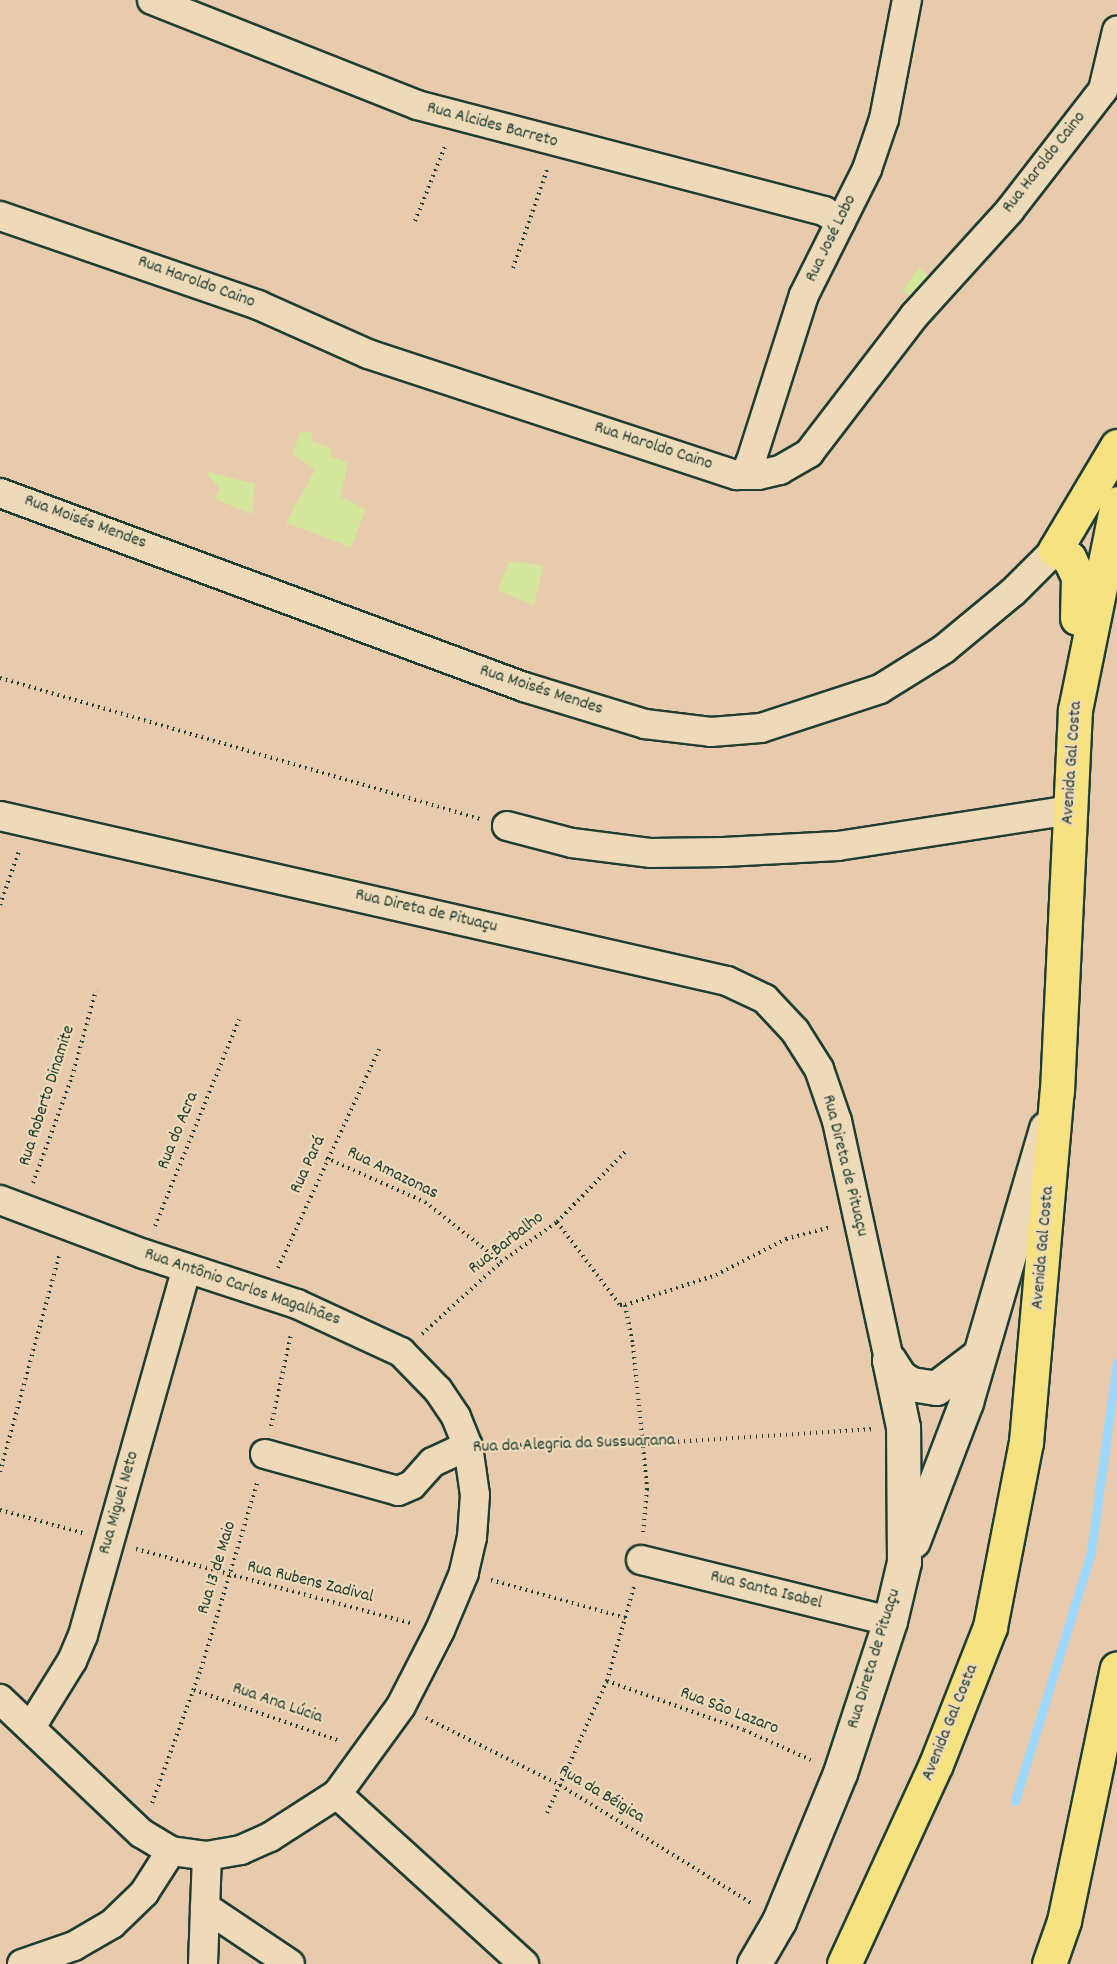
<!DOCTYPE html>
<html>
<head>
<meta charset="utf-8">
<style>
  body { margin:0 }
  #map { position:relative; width:1117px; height:1964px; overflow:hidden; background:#e8caac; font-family:Dekko,sans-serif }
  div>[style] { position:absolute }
  .green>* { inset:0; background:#d3e69b }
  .stream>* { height:9px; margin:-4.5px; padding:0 4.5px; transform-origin:4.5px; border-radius:4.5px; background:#9fd8ff }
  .path>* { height:4px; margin-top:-2px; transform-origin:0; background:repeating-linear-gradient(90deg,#1f3d34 0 1.5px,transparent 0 6px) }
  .roads { filter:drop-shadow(2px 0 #1f3d34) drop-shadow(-2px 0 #1f3d34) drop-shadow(0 2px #1f3d34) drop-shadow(0 -2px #1f3d34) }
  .street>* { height:28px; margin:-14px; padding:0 14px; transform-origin:14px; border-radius:14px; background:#eedab8 }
  .secondary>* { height:33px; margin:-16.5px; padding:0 16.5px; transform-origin:16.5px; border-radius:16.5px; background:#eedab8 }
  .primary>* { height:33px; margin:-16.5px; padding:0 16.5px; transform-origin:16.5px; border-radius:16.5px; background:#f7e281 }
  span { translate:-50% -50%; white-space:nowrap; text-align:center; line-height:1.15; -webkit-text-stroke:4.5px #eedab8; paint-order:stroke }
  .street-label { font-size:18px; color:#1f3d34 }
</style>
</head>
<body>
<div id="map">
  <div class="green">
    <i style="clip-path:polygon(919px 268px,935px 280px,920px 303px,902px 291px)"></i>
    <i style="clip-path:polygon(300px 432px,312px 432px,312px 441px,331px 448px,331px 457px,348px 462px,341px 497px,366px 509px,351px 547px,286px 523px,315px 470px,293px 454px)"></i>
    <i style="clip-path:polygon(205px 471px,255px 484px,252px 514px,215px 499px,220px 489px)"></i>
    <i style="clip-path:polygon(509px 561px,543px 566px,534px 606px,498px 590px)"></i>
  </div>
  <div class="stream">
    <i style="left:1015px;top:1801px;width:260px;rotate:-73deg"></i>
    <i style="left:1091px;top:1552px;width:191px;rotate:-82.2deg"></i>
  </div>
  <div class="path">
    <i style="left:415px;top:221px;width:83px;rotate:-68.1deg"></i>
    <i style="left:513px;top:268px;width:104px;rotate:-70.9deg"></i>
    <i style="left:0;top:678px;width:500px;rotate:16.37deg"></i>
    <i style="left:0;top:905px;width:57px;rotate:-70.6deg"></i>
    <i style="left:326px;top:1158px;width:108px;rotate:24deg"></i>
    <i style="left:425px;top:1202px;width:97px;rotate:38.3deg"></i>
    <i style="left:33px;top:1183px;width:113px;rotate:-69.8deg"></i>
    <i style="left:72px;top:1077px;width:90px;rotate:-74.6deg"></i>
    <i style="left:557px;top:1222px;width:104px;rotate:52.8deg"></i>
    <i style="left:620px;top:1305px;width:5px"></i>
    <i style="left:625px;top:1305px;width:41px;rotate:78.7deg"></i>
    <i style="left:633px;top:1345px;width:145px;rotate:84.4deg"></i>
    <i style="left:647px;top:1489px;width:44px;rotate:95.2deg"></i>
    <i style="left:155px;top:1226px;width:223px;rotate:-67.9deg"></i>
    <i style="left:278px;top:1268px;width:241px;rotate:-65.2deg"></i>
    <i style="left:625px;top:1305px;width:96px;rotate:-18.2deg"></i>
    <i style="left:716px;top:1275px;width:79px;rotate:-27.2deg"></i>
    <i style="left:786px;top:1239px;width:47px;rotate:-14.9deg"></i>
    <i style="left:422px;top:1334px;width:107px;rotate:-42.3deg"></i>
    <i style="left:501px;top:1262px;width:69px;rotate:-35.5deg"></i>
    <i style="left:557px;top:1222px;width:98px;rotate:-45.8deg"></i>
    <i style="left:271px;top:1426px;width:94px;rotate:-77.7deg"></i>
    <i style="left:496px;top:1445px;width:146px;rotate:-0.4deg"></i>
    <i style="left:642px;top:1444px;width:230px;rotate:-3.7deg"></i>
    <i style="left:0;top:1472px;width:227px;rotate:-74.7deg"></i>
    <i style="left:0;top:1510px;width:86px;rotate:15.5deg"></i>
    <i style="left:136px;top:1549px;width:284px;rotate:15.1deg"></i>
    <i style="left:491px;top:1580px;width:140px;rotate:15.7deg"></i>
    <i style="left:607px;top:1681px;width:145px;rotate:19.7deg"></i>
    <i style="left:744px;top:1730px;width:73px;rotate:24.1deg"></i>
    <i style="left:194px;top:1690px;width:155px;rotate:19.3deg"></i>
    <i style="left:426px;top:1718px;width:150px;rotate:26.6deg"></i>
    <i style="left:560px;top:1785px;width:227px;rotate:31.7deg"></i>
    <i style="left:152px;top:1803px;width:143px;rotate:-69.9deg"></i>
    <i style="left:201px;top:1669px;width:194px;rotate:-73.2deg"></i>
    <i style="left:547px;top:1813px;width:145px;rotate:-65.6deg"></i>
    <i style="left:607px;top:1681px;width:98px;rotate:-74deg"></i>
  </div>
  <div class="roads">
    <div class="street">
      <i style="left:152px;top:0;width:285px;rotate:21.6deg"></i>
      <i style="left:417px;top:105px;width:421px;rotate:14.6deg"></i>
      <i style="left:824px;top:211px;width:20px;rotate:33deg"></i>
      <i style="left:0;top:216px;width:273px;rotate:19deg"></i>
      <i style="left:258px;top:305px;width:120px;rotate:24deg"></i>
      <i style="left:368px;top:354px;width:388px;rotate:18.2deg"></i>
      <i style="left:737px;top:475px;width:21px"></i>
      <i style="left:758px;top:475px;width:23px;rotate:-13deg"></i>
      <i style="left:780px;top:470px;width:34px;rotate:-30deg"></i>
      <i style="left:809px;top:453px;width:173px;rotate:-52.5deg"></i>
      <i style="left:914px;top:316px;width:143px;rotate:-47.8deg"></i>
      <i style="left:1010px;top:210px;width:152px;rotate:-52.2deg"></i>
      <i style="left:1103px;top:90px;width:61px;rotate:-76.7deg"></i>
      <i style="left:758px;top:475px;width:14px;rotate:-126deg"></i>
      <i style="left:750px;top:464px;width:177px;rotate:-72.3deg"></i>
      <i style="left:804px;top:295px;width:141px;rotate:-63.4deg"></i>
      <i style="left:867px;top:169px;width:53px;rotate:-71.2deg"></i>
      <i style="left:884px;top:119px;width:121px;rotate:-79.1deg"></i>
      <i style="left:0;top:493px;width:559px;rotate:20.32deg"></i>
      <i style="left:524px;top:687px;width:127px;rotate:17deg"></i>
      <i style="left:645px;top:724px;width:66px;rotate:6.9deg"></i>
      <i style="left:711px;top:732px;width:50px;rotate:-4.6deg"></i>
      <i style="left:761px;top:728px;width:125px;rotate:-18.1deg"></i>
      <i style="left:880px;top:689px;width:75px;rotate:-32deg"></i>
      <i style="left:944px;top:649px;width:89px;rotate:-39.6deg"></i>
      <i style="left:1013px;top:592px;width:59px;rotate:-45deg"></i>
      <i style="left:0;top:816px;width:745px;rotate:12.79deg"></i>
      <i style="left:727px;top:981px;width:42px;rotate:25.3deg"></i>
      <i style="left:765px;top:999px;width:44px;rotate:46.8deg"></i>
      <i style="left:795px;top:1031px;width:45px;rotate:57.7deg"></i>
      <i style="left:819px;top:1069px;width:55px;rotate:70.9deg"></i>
      <i style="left:837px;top:1121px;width:245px;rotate:77.7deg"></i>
      <i style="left:507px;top:826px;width:67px;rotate:14.7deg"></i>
      <i style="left:572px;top:843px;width:80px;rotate:7.2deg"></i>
      <i style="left:651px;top:853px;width:73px;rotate:-0.8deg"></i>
      <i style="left:724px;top:852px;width:114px;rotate:-3deg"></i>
      <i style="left:838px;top:846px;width:235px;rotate:-8.8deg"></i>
      <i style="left:0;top:1200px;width:154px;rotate:20.6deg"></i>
      <i style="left:144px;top:1254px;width:161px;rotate:18.1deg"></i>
      <i style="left:297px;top:1304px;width:115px;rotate:24.8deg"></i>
      <i style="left:401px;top:1352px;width:53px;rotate:45.8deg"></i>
      <i style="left:438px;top:1390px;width:32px;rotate:56deg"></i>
      <i style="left:456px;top:1417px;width:31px;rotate:68deg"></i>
      <i style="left:468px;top:1446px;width:49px;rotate:81.9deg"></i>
      <i style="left:475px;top:1495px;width:42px;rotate:94.1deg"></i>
      <i style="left:472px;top:1537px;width:37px;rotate:103deg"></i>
      <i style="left:464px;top:1573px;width:62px;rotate:112.8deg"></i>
      <i style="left:440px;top:1630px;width:85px;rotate:117.2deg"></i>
      <i style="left:401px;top:1706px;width:109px;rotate:126deg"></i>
      <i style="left:337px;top:1794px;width:80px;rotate:147.3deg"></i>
      <i style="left:270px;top:1837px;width:32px;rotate:156deg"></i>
      <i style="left:241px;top:1850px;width:35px;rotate:170deg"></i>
      <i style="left:207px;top:1856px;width:36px;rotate:-172deg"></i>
      <i style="left:171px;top:1851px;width:35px;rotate:-149deg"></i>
      <i style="left:141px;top:1833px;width:195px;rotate:-136.5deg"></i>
      <i style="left:265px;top:1454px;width:138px;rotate:15.5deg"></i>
      <i style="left:398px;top:1491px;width:15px;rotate:-23deg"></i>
      <i style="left:412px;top:1485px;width:31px;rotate:-48deg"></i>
      <i style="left:433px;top:1462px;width:38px;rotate:-25deg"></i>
      <i style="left:641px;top:1560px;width:256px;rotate:13.8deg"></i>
      <i style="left:31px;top:1727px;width:78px;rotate:-58.2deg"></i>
      <i style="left:72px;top:1661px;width:28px;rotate:-67deg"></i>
      <i style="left:83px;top:1635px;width:381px;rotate:-74.2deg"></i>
      <i style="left:337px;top:1794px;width:253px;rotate:42.3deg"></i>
      <i style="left:205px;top:1907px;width:102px;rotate:33.8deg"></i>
      <i style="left:22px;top:1964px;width:55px;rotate:-19.1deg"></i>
      <i style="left:74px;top:1946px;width:44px;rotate:-30.1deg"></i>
      <i style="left:112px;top:1924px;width:45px;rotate:-44.1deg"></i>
      <i style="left:144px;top:1893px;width:50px;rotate:-57.3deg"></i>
      <i style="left:203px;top:1964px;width:108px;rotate:-87.9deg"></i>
    </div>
    <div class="secondary">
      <i style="left:889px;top:1360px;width:20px;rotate:57deg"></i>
      <i style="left:900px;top:1377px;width:13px;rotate:32deg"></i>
      <i style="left:911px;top:1384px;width:25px;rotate:9deg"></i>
      <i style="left:936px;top:1388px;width:53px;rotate:-37.3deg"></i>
      <i style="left:913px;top:1541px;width:149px;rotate:-69.1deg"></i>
      <i style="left:966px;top:1402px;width:285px;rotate:-73.7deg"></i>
      <i style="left:754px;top:1964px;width:50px;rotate:-59.8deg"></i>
      <i style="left:779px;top:1921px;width:160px;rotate:-67.6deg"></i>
      <i style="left:840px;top:1773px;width:160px;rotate:-71.8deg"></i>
      <i style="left:890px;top:1621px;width:61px;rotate:-76.7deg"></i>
      <i style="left:904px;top:1562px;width:135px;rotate:-90.4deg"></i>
      <i style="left:903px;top:1427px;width:68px;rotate:-101.8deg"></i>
    </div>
    <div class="primary">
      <i style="left:1077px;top:618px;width:41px;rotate:-88.6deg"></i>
      <i style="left:1078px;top:577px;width:21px;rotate:-115deg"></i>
      <i style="left:1069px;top:558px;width:16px;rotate:-150deg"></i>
      <i style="left:1055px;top:550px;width:121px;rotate:-59.2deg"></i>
      <i style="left:844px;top:1964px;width:220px;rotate:-65.3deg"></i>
      <i style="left:936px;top:1764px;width:147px;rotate:-68.5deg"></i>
      <i style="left:990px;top:1627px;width:188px;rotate:-79deg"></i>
      <i style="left:1026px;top:1442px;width:352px;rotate:-85deg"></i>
      <i style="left:1057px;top:1091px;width:381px;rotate:-87.3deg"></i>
      <i style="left:1075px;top:710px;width:211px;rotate:-78.5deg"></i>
      <i style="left:1049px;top:1964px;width:46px;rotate:-70.8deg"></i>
      <i style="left:1064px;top:1921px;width:258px;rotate:-78.2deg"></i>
    </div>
  </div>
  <div class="street-label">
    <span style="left:492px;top:126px;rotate:15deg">Rua Alcides Barreto</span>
    <span style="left:1045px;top:163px;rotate:-52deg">Rua Haroldo Caino</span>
    <span style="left:832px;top:239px;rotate:-64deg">Rua José Lobo</span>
    <span style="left:196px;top:283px;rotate:20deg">Rua Haroldo Caino</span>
    <span style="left:653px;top:447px;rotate:18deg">Rua Haroldo Caino</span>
    <span style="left:85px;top:523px;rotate:20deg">Rua Moisés Mendes</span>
    <span style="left:541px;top:691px;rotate:18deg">Rua Moisés Mendes</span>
    <span style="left:1073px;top:763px;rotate:-86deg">Avenida Gal Costa</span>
    <span style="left:426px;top:912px;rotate:13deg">Rua Direta de Pituaçu</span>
    <span style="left:48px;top:1096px;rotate:-72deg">Rua Roberto Dinamite</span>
    <span style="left:179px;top:1131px;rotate:-68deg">Rua do Acra</span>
    <span style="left:309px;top:1165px;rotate:-65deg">Rua Pará</span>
    <span style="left:844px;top:1166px;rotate:76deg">Rua Direta de Pituaçu</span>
    <span style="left:392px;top:1174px;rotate:26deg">Rua Amazonas</span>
    <span style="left:507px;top:1244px;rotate:-38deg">Rua Barbalho</span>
    <span style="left:1044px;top:1248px;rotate:-85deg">Avenida Gal Costa</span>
    <span style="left:242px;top:1288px;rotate:19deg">Rua Antônio Carlos Magalhães</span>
    <span style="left:574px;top:1445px;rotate:-2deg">Rua da Alegria da Sussuarana</span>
    <span style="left:120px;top:1503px;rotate:-74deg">Rua Miguel Neto</span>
    <span style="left:218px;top:1568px;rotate:-73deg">Rua 13 de Maio</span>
    <span style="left:310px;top:1583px;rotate:14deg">Rua Rubens Zadival</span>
    <span style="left:766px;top:1591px;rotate:14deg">Rua Santa Isabel</span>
    <span style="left:875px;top:1659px;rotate:-73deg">Rua Direta de Pituaçu</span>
    <span style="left:277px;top:1704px;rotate:19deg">Rua Ana Lúcia</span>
    <span style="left:729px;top:1712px;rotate:21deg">Rua São Lazaro</span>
    <span style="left:951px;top:1723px;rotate:-68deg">Avenida Gal Costa</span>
    <span style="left:601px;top:1795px;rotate:31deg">Rua da Béigica</span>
  </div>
</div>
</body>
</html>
